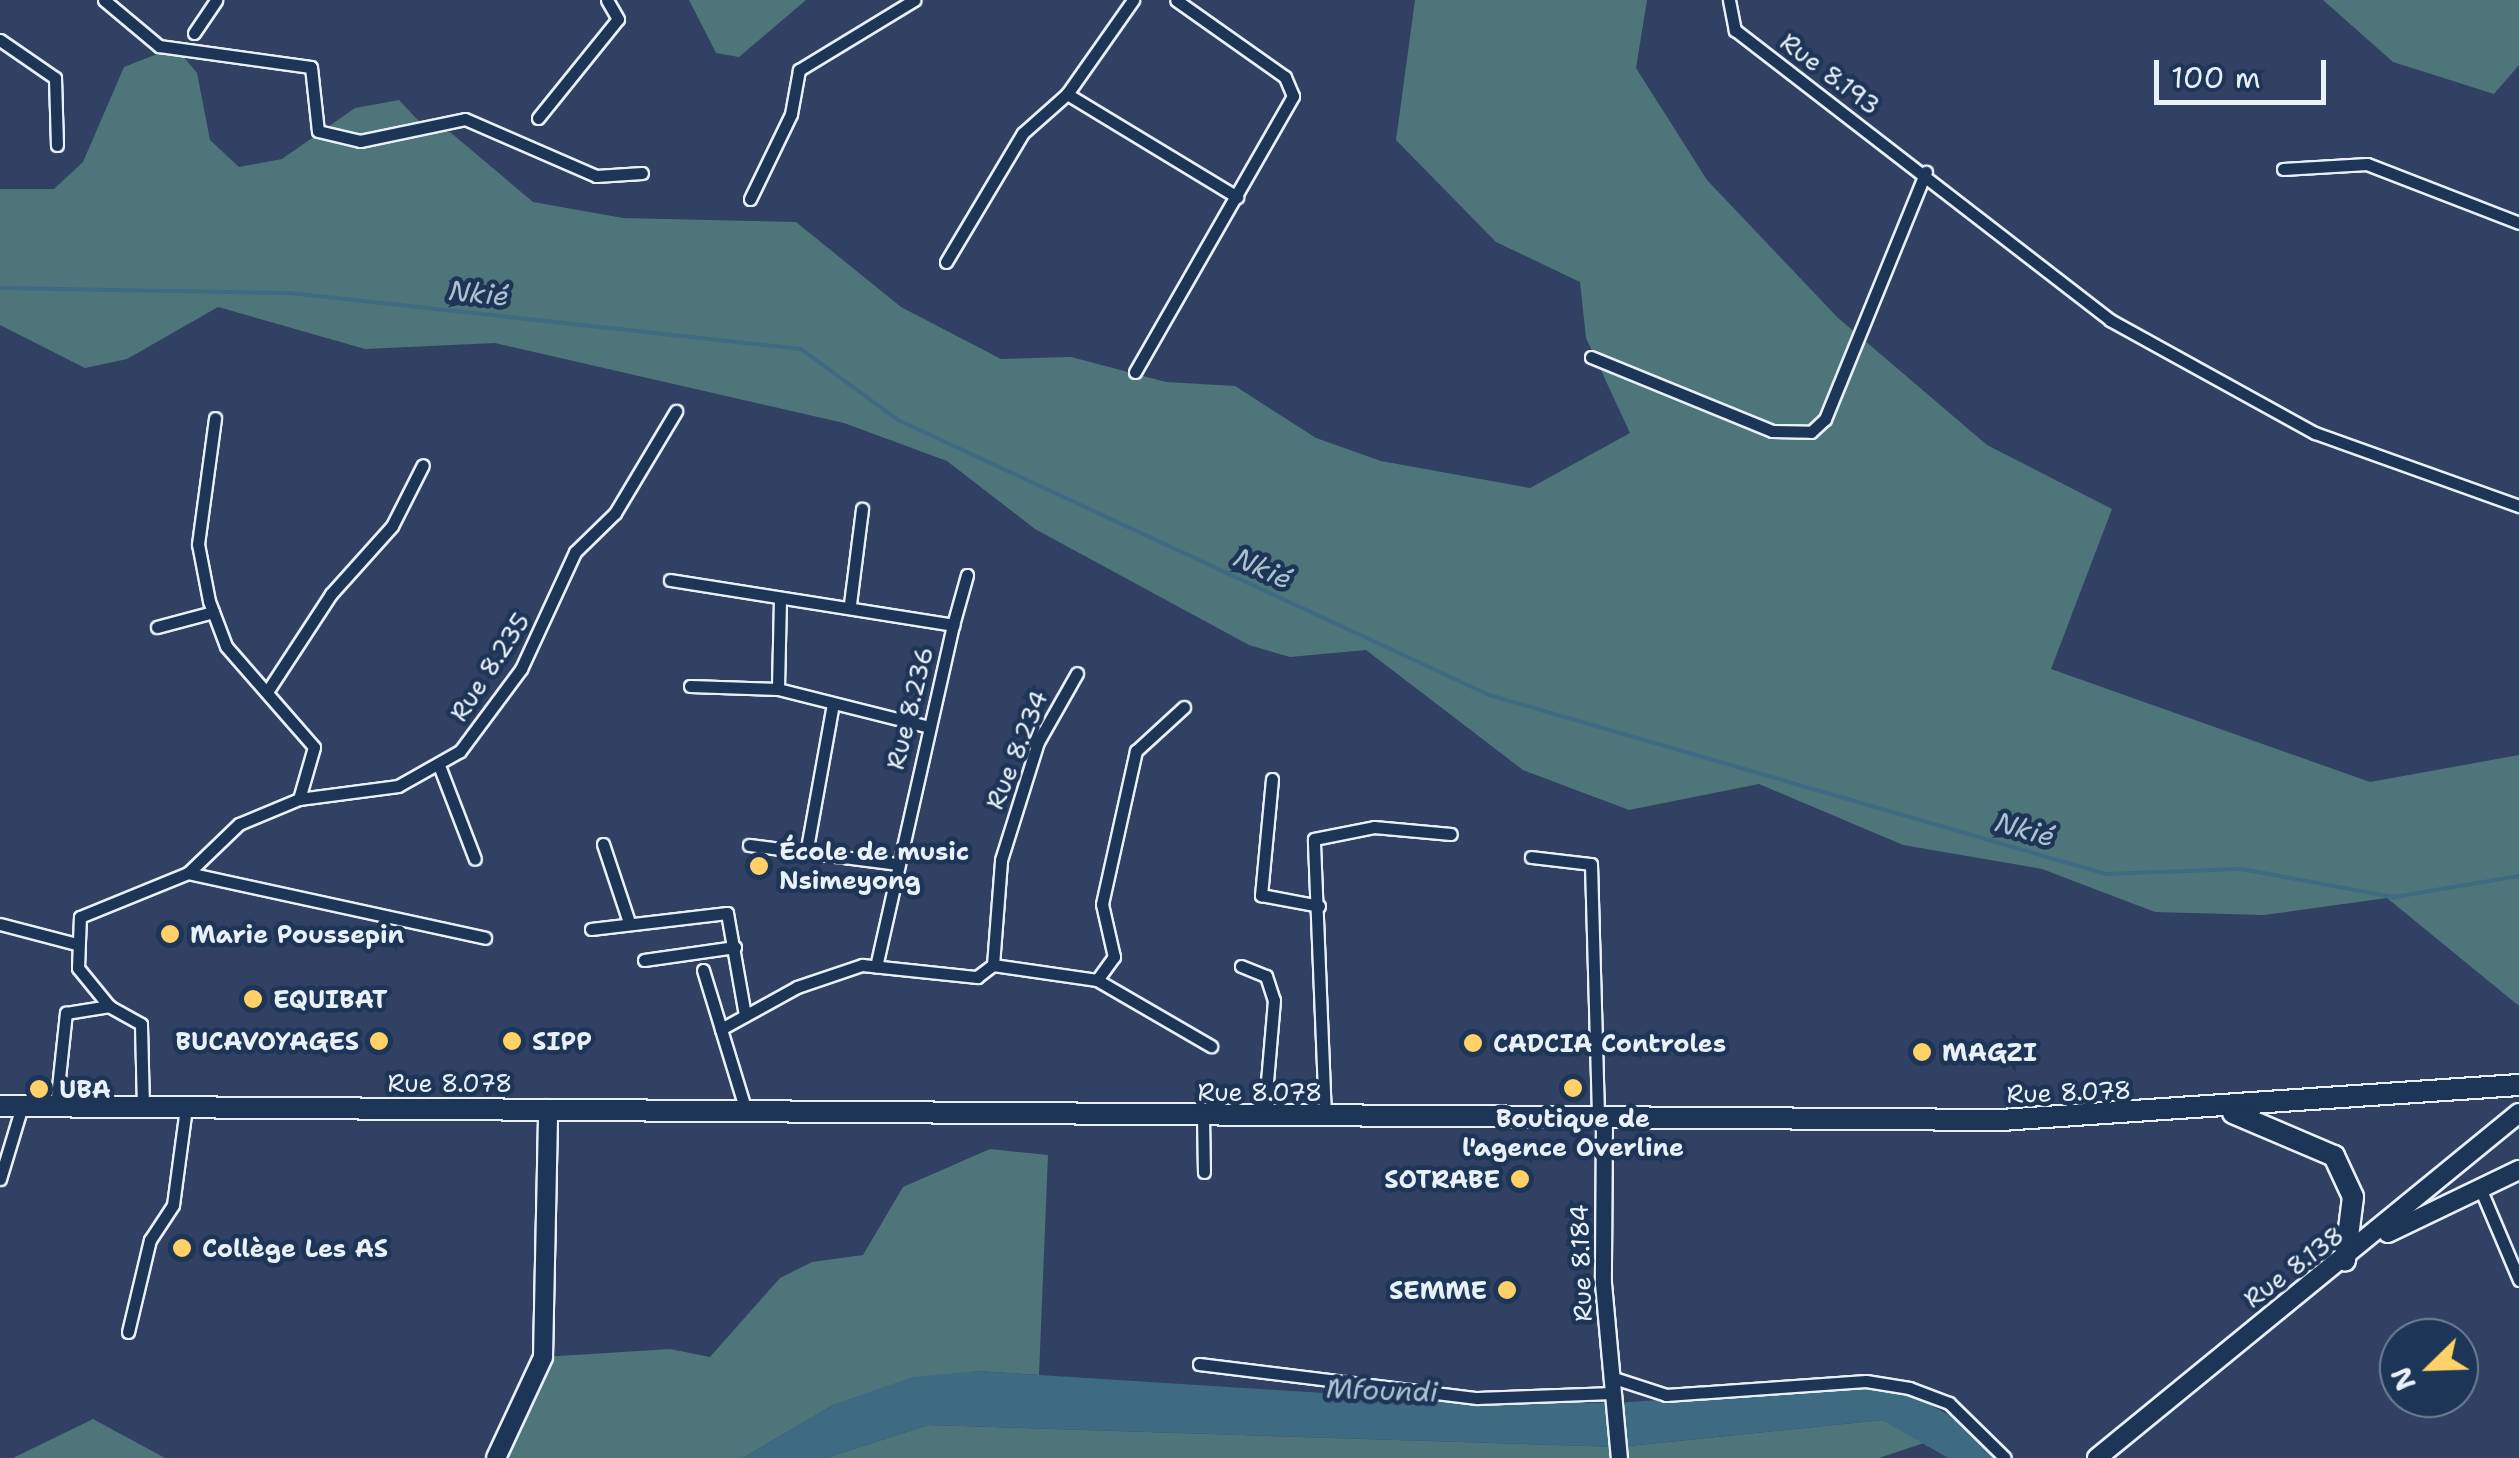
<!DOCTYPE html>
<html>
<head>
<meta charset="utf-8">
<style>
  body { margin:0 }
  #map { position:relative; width:2519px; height:1458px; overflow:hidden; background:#304163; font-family:"Shantell Sans",sans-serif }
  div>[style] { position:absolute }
  .green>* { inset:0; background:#4e7579 }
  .water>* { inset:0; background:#3e6a82 }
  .stream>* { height:4px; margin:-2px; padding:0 2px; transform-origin:2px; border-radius:2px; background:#3e6a82 }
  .roads { filter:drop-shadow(2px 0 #e8f1f8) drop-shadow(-2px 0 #e8f1f8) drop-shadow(0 2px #e8f1f8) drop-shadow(0 -2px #e8f1f8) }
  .minor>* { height:11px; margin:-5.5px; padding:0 5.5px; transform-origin:5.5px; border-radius:5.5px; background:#1d3557 }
  .tertiary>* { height:15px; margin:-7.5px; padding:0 7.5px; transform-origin:7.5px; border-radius:7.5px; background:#1d3557 }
  .secondary>* { height:18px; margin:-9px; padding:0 9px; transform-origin:9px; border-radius:9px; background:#1d3557 }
  .primary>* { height:18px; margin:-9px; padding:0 9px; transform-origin:9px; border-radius:9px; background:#1d3557 }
  .trunk>* { height:20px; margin:-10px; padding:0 10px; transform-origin:10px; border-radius:10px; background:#1d3557 }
  .dots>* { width:28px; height:28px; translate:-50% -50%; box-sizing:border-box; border:5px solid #1d3557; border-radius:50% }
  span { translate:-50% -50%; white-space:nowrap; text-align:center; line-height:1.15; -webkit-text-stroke:9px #1d3557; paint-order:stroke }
  .street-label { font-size:25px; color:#e8f1f8 }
  .poi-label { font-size:25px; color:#e8f1f8; font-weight:700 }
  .left { translate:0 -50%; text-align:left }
  .right { translate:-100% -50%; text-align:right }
  .water-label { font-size:28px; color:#acc2cf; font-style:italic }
  .north { position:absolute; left:2379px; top:1318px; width:100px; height:100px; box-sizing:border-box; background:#1d3557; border:2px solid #6e8097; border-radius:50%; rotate:247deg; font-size:28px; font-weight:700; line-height:40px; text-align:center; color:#e8f1f8 }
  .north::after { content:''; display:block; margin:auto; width:35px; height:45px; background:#ffd166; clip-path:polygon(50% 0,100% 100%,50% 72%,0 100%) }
  .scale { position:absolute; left:2154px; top:60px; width:172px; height:45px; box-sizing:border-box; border:5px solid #e8f1f8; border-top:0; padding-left:12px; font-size:30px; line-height:35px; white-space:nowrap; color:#e8f1f8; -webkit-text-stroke:8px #1d3557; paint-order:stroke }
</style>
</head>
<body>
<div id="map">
  <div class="green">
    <i style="clip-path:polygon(689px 0,806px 0,739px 57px,716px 53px)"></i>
    <i style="clip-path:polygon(1415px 0,1647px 0,1636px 68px,1707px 180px,1837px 317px,1987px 445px,2112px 509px,2051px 669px,2370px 782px,2519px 755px,2519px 1006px,2387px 898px,2264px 915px,2155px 912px,2042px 869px,1903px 845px,1759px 784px,1629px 810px,1523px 770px,1366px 650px,1290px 657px,1249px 645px,1035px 529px,947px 461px,844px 423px,495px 343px,365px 349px,218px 307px,127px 359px,85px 368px,0 325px,0 189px,54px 189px,83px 162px,124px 67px,162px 52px,183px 56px,197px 73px,210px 140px,239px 167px,282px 159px,355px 108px,399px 100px,429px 132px,450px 132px,533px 202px,623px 218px,796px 222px,901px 307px,1001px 359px,1071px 357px,1166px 382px,1235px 386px,1316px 438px,1381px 461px,1530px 488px,1630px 433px,1586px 338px,1580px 282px,1496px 242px,1396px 140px)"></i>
    <i style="clip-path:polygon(2323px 0,2519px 0,2519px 65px,2494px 94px,2393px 62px)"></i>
    <i style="clip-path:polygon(990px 1149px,1048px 1155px,1039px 1375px,977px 1371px,835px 1404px,743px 1458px,496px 1458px,543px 1357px,670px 1349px,710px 1357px,780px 1278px,812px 1262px,863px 1255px,903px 1187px)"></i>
    <i style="clip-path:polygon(93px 1419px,165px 1458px,13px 1458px)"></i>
    <i style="clip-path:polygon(1882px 1420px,1927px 1442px,1879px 1458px,826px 1458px,928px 1425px,1619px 1447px)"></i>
  </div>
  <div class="water">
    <i style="clip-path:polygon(977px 1371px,1449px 1401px,1615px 1403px,1859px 1386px,1912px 1395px,1960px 1421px,1993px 1458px,1948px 1458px,1882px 1420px,1619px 1447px,928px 1425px,826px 1458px,743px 1458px,835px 1404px,913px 1377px)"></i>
  </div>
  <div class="stream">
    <i style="left:0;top:288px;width:290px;rotate:1deg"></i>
    <i style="left:290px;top:293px;width:514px;rotate:6.25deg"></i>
    <i style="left:801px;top:349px;width:120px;rotate:36.2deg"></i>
    <i style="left:898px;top:420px;width:652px;rotate:24.95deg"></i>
    <i style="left:1489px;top:695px;width:642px;rotate:16.18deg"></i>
    <i style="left:2106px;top:874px;width:135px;rotate:-2.1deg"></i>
    <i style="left:2241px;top:869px;width:156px;rotate:10.4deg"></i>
    <i style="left:2394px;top:897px;width:127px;rotate:-9.5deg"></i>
  </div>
  <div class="roads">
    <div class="minor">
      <i style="left:104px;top:0;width:72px;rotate:39.9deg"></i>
      <i style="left:159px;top:46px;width:153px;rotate:7.9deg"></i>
      <i style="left:311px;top:67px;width:64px;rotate:83.8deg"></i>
      <i style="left:318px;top:131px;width:43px;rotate:13.4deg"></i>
      <i style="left:360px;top:141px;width:107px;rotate:-11.8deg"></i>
      <i style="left:465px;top:119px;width:143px;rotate:23.5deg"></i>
      <i style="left:596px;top:176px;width:46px;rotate:-3.7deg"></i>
      <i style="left:1729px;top:0;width:31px;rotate:79deg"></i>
      <i style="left:1735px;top:30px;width:474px;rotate:37.7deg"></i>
      <i style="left:2110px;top:320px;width:234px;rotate:28.9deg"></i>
      <i style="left:2315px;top:433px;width:217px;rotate:19.7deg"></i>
      <i style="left:194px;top:33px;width:40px;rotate:-56deg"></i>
      <i style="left:0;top:40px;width:67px;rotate:34.6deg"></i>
      <i style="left:55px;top:78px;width:67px;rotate:88.3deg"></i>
      <i style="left:1067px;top:94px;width:199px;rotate:31.2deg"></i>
      <i style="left:538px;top:118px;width:127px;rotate:-51.1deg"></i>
      <i style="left:618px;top:19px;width:22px;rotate:-120deg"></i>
      <i style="left:2283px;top:169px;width:84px;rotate:-3.4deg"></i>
      <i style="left:2367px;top:164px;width:163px;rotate:21.2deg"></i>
      <i style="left:750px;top:199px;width:94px;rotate:-64.2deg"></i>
      <i style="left:791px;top:114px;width:45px;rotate:-79.7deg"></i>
      <i style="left:799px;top:70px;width:135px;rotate:-31.3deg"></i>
      <i style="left:946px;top:262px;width:150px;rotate:-59.2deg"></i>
      <i style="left:1023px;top:133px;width:59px;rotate:-41.6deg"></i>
      <i style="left:1067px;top:94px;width:115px;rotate:-54.9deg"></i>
      <i style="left:1591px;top:357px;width:196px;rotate:22.2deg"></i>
      <i style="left:1772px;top:431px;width:39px;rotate:1deg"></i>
      <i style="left:1811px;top:432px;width:19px;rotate:-43deg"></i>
      <i style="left:1825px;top:419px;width:267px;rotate:-67.8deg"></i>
      <i style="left:1135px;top:372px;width:318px;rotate:-60.2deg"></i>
      <i style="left:1293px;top:96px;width:21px;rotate:-113deg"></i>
      <i style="left:1285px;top:77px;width:133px;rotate:-144.8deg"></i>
      <i style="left:670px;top:580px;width:287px;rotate:9deg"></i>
      <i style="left:953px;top:625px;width:350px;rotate:102.7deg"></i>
      <i style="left:780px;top:599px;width:90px;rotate:91.3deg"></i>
      <i style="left:778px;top:689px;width:152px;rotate:14.1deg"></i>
      <i style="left:850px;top:604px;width:96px;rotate:-82.8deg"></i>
      <i style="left:953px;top:625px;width:52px;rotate:-74.4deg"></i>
      <i style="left:157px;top:627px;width:58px;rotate:-15deg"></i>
      <i style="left:690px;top:686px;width:88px;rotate:2deg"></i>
      <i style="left:267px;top:692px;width:117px;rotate:-56.9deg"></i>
      <i style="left:331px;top:594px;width:91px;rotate:-48.1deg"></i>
      <i style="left:392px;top:526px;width:68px;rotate:-63.1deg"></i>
      <i style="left:440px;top:768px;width:97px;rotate:69deg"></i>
      <i style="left:1272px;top:779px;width:117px;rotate:95.4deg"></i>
      <i style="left:1261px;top:895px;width:59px;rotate:10.7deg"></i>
      <i style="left:299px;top:799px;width:100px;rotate:-7.5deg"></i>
      <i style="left:398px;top:786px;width:71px;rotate:-29.4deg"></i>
      <i style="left:460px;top:751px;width:102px;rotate:-53.4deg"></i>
      <i style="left:521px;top:669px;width:129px;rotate:-65.2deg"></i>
      <i style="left:575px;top:552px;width:56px;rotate:-44.3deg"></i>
      <i style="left:615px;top:513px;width:119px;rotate:-59.1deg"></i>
      <i style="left:603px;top:844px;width:79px;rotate:71.6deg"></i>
      <i style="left:749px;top:845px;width:149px;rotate:7.3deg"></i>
      <i style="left:807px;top:848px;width:146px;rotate:-79.8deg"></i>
      <i style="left:1531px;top:857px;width:60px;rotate:6.7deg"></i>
      <i style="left:1591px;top:864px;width:256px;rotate:88.4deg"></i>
      <i style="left:188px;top:873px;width:304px;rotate:12.3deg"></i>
      <i style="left:0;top:924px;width:79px;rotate:14.7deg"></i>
      <i style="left:591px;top:929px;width:137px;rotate:-6.7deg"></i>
      <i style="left:727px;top:913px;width:104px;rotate:80deg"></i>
      <i style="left:644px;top:960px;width:92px;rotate:-8.1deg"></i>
      <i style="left:993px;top:965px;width:105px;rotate:-85.6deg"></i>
      <i style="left:1001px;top:860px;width:124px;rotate:-72.6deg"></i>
      <i style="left:1038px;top:742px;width:79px;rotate:-60.5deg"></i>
      <i style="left:1241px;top:966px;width:27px;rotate:22deg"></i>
      <i style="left:1266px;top:976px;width:25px;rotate:72deg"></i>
      <i style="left:1274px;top:1000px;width:116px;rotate:94.9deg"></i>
      <i style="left:703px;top:970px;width:62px;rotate:73deg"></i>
      <i style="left:1097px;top:980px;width:29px;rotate:-54deg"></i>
      <i style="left:1114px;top:957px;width:54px;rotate:-102.8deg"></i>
      <i style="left:1102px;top:904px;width:157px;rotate:-77.5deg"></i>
      <i style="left:1136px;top:751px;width:65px;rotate:-42.5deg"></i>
      <i style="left:56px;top:1106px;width:94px;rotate:-83.9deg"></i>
      <i style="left:66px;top:1013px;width:44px;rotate:-9.2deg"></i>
      <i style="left:143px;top:1107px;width:83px;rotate:-91.4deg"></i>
      <i style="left:141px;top:1024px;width:37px;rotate:-151deg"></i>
      <i style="left:109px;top:1006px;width:49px;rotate:-129.2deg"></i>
      <i style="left:78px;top:968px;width:51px;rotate:-87.8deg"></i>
      <i style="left:80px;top:917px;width:117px;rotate:-22.2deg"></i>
      <i style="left:188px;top:873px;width:71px;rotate:-43.9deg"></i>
      <i style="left:239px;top:824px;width:65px;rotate:-22.6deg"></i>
      <i style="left:299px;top:799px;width:54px;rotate:-73.9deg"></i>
      <i style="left:314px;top:747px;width:134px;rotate:-131.1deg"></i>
      <i style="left:226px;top:646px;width:48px;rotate:-110.7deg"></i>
      <i style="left:209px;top:601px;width:58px;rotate:-100.9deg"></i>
      <i style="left:198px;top:544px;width:127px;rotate:-82.3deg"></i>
      <i style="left:746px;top:1111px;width:86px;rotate:-107deg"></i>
      <i style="left:721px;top:1029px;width:87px;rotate:-28.9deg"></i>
      <i style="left:797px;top:987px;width:69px;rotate:-18.7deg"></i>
      <i style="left:862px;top:965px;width:116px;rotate:6deg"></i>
      <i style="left:977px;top:977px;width:20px;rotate:-37deg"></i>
      <i style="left:993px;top:965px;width:105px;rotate:8.2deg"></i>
      <i style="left:1097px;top:980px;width:132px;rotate:30.1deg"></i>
      <i style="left:1203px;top:1116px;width:56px;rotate:89deg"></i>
      <i style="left:1325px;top:1117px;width:278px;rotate:-92.3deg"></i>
      <i style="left:1314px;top:839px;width:61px;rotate:-11.3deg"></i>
      <i style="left:1374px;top:827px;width:77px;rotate:5.2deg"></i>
      <i style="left:0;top:1179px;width:76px;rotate:-73.2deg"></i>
      <i style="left:2480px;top:1188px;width:100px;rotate:67deg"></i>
      <i style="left:128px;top:1332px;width:95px;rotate:-76.6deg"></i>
      <i style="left:150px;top:1240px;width:42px;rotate:-56.7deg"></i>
      <i style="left:173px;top:1205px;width:98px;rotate:-82.4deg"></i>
      <i style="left:1199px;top:1364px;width:280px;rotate:7deg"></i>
      <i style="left:1477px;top:1398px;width:136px;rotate:-2.1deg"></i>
      <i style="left:1614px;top:1378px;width:55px;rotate:18.1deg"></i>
      <i style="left:1666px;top:1395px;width:200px;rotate:-4deg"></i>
      <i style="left:1866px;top:1381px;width:44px;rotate:9.2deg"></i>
      <i style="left:1909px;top:1388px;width:43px;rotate:20.6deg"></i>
      <i style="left:1949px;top:1403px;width:78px;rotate:44.5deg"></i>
    </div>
    <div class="tertiary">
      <i style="left:1604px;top:1120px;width:163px;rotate:90.4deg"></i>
      <i style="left:1603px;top:1283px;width:176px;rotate:84.8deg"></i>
    </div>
    <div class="secondary">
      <i style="left:496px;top:1458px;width:111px;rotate:-65deg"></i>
      <i style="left:543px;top:1357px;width:248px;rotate:-88.8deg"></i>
    </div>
    <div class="primary">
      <i style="left:2388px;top:1233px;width:145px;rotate:-25.7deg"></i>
      <i style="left:2097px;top:1458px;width:545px;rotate:-39.27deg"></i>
    </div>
    <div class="trunk">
      <i style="left:0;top:1106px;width:2001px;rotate:0.4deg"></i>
      <i style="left:2001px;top:1120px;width:519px;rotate:-3.87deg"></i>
      <i style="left:2233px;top:1113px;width:110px;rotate:23.1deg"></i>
      <i style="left:2334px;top:1156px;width:45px;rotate:65.1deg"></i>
      <i style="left:2353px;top:1197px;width:64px;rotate:97.2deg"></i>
    </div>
  </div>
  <div class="dots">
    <i style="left:759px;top:866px;background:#ffd166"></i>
    <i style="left:170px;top:934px;background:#ffd166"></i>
    <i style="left:253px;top:999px;background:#ffd166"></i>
    <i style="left:379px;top:1041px;background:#ffd166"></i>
    <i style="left:512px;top:1041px;background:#ffd166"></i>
    <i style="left:1473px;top:1043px;background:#ffd166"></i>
    <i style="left:1922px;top:1052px;background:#ffd166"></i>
    <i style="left:1573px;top:1088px;background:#ffd166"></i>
    <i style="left:39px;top:1089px;background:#ffd166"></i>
    <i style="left:1520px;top:1179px;background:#ffd166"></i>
    <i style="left:182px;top:1248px;background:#ffd166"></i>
    <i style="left:1507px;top:1290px;background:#ffd166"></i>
  </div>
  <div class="street-label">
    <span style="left:1830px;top:74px;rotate:37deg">Rue 8.193</span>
    <span style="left:490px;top:667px;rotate:-57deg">Rue 8.235</span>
    <span style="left:910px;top:708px;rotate:-76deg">Rue 8.236</span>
    <span style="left:1017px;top:750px;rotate:-68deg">Rue 8.234</span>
    <span style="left:450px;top:1083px">Rue 8.078</span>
    <span style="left:1260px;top:1092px">Rue 8.078</span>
    <span style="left:2069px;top:1092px;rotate:-2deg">Rue 8.078</span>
    <span style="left:1581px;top:1263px;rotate:-92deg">Rue 8.184</span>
    <span style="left:2294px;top:1267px;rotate:-37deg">Rue 8.138</span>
  </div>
  <div class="poi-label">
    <span class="left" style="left:779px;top:866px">École de music<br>Nsimeyong</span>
    <span class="left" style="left:190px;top:934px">Marie Poussepin</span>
    <span class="left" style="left:273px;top:999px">EQUIBAT</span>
    <span class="right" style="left:359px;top:1041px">BUCAVOYAGES</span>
    <span class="left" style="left:532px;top:1041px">SIPP</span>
    <span class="left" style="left:1493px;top:1043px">CADCIA Controles</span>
    <span class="left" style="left:1942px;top:1052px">MAGZI</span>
    <span class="left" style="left:59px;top:1089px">UBA</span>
    <span style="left:1573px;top:1133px">Boutique de<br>l'agence Overline</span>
    <span class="right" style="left:1500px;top:1179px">SOTRABE</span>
    <span class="left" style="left:202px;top:1248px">Collège Les AS</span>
    <span class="right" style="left:1487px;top:1290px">SEMME</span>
  </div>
  <div class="water-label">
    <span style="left:479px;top:293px;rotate:6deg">Nkié</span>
    <span style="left:1263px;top:568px;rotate:25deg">Nkié</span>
    <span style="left:2025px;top:829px;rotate:16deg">Nkié</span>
    <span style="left:1382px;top:1390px;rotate:2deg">Mfoundi</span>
  </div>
  <div class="north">N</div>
  <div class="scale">100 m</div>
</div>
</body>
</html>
